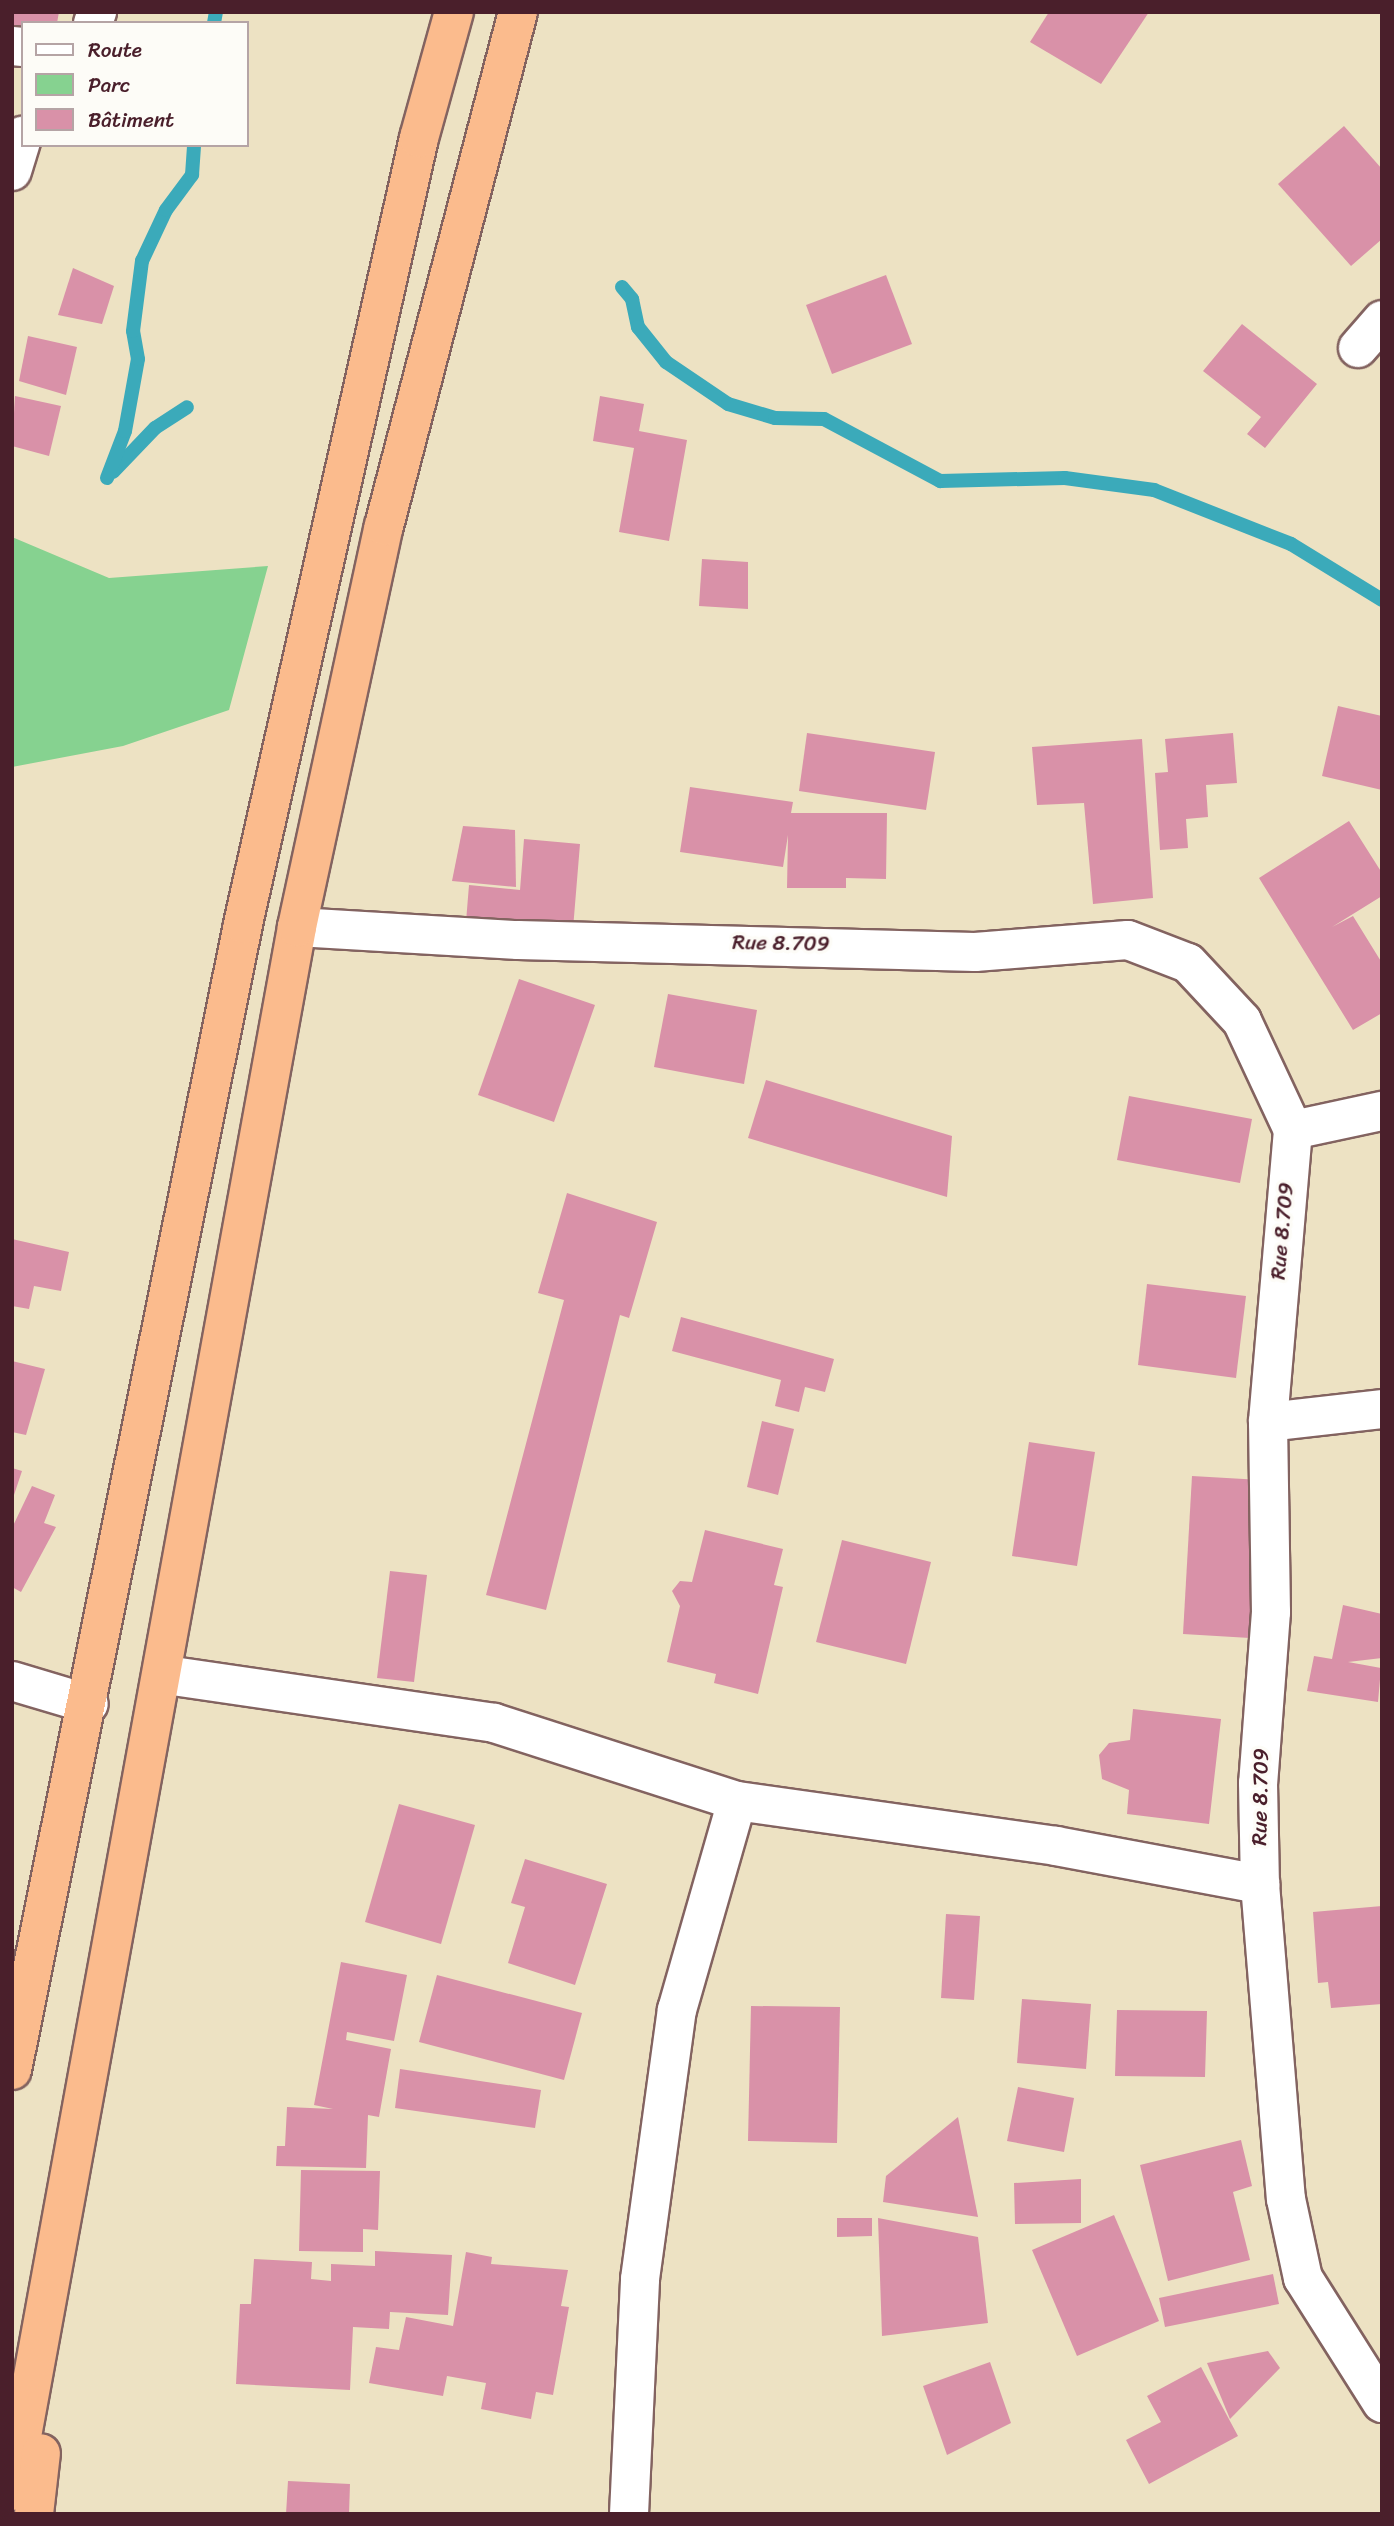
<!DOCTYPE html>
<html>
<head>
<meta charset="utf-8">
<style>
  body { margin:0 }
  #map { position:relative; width:1394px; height:2526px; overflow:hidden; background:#ede2c3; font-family:Sriracha,sans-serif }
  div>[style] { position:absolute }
  .green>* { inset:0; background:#86d290 }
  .stream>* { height:14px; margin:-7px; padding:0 7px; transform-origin:7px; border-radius:7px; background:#3baaba }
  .building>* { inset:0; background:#d991a8 }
  .roads { filter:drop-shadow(2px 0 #836360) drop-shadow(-2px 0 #836360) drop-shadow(0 2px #836360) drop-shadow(0 -2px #836360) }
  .minor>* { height:38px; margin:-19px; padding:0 19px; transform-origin:19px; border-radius:19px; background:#fff }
  .highway>* { height:38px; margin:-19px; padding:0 19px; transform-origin:19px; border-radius:19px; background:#fbbb8d }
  span { translate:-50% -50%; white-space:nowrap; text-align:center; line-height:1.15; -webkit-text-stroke:7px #fdfcf7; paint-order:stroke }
  .street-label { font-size:21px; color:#4a1f2b }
  .frame { position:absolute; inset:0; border:14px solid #4a1f2b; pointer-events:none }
  .legend { position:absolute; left:21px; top:21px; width:228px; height:126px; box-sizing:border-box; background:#fdfcf7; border:2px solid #b5a4a5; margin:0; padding:9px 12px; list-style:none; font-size:21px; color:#4a1f2b }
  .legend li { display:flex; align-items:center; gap:14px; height:35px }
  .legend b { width:35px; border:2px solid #b5a4a5 }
</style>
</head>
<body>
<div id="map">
  <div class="green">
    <i style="clip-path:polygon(12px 537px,109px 578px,268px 566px,229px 710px,123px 746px,12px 767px)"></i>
  </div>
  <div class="stream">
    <i style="left:214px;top:23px;width:11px;rotate:-80deg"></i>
    <i style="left:622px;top:287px;width:16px;rotate:50deg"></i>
    <i style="left:632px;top:299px;width:29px;rotate:78deg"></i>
    <i style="left:638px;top:327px;width:45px;rotate:51.3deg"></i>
    <i style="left:666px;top:362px;width:75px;rotate:34.1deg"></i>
    <i style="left:728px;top:404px;width:49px;rotate:16.6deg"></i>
    <i style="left:775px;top:418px;width:49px;rotate:1.2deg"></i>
    <i style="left:824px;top:419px;width:132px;rotate:28.1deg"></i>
    <i style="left:940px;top:481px;width:125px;rotate:-1.4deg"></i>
    <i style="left:1065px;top:478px;width:90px;rotate:7.7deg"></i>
    <i style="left:1154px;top:490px;width:147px;rotate:21.5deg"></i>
    <i style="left:1291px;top:544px;width:107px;rotate:31.6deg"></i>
    <i style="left:113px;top:472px;width:61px;rotate:-46.3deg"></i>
    <i style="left:155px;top:428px;width:38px;rotate:-33deg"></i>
    <i style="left:107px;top:478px;width:50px;rotate:-69deg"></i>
    <i style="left:125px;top:431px;width:73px;rotate:-79.8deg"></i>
    <i style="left:138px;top:359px;width:28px;rotate:-100deg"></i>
    <i style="left:133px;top:331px;width:71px;rotate:-82.7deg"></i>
    <i style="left:142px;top:261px;width:56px;rotate:-64.8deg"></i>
    <i style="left:166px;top:210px;width:44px;rotate:-53.4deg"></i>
    <i style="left:192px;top:175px;width:30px;rotate:-86deg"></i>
  </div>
  <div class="building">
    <i style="clip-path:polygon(12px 12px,59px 12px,57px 23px,23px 23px,23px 34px,12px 32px)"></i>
    <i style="clip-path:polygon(1049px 12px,1149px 12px,1101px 84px,1030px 42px)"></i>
    <i style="clip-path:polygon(1344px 126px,1382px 169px,1382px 239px,1351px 266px,1278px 184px)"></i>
    <i style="clip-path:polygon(73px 268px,114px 286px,102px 324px,58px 315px)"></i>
    <i style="clip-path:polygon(886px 275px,912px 344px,832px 374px,806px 305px)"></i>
    <i style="clip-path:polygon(1242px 324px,1317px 384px,1265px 448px,1247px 434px,1261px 417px,1203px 371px)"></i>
    <i style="clip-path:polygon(28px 336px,77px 347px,66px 395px,19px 381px)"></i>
    <i style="clip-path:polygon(15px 396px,61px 406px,49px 456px,12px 446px)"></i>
    <i style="clip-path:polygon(600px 396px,644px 404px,639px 431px,687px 440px,669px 541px,619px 532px,634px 448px,593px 441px)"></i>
    <i style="clip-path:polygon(702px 559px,748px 562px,748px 609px,699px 606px)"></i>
    <i style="clip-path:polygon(1338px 706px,1382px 716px,1382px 790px,1322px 776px)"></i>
    <i style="clip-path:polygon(807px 733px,935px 752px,926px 810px,799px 791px)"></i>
    <i style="clip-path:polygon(1233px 733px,1237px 783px,1206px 785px,1208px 817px,1186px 819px,1188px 848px,1160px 850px,1155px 773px,1168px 772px,1165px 739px)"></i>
    <i style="clip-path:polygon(1142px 739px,1153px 898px,1093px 904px,1084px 803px,1037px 805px,1032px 747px)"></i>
    <i style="clip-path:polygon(690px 787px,793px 802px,791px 813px,887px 813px,886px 879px,846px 878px,846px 888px,787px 888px,788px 835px,783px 867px,680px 852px)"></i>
    <i style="clip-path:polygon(1349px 821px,1382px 873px,1382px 896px,1332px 927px,1353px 916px,1382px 963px,1382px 1013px,1353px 1030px,1259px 878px)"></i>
    <i style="clip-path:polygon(463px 826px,515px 830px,516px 887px,452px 881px)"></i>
    <i style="clip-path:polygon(524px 839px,580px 844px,572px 941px,465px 934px,469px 885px,520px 890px)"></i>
    <i style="clip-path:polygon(519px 979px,595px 1005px,554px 1122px,478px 1095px)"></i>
    <i style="clip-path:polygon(668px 994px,757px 1010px,744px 1084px,654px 1067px)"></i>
    <i style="clip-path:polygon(766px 1080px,952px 1136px,947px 1197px,748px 1138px)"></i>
    <i style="clip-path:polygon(1129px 1096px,1252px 1119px,1240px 1183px,1117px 1160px)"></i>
    <i style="clip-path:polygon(567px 1193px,657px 1222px,629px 1318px,620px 1315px,546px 1610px,486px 1595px,564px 1300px,538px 1293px)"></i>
    <i style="clip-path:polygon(12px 1239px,69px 1252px,61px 1291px,34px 1286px,29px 1309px,12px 1306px)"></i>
    <i style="clip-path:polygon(1147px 1284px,1246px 1296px,1236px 1378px,1138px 1365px)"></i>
    <i style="clip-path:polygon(681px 1317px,834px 1359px,825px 1392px,805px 1387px,799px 1412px,775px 1406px,781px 1380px,672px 1351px)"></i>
    <i style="clip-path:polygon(12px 1361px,45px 1369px,26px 1435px,12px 1432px)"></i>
    <i style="clip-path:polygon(762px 1421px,794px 1429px,778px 1495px,747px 1487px)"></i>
    <i style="clip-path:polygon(1029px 1442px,1095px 1452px,1077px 1566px,1012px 1556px)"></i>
    <i style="clip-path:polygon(12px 1468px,22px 1471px,13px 1498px,12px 1498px)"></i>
    <i style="clip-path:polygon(1192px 1476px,1261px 1480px,1250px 1638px,1183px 1634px)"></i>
    <i style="clip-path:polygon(32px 1486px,55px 1495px,44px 1523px,56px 1527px,21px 1592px,12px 1587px,12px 1528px)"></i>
    <i style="clip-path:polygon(705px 1530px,783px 1549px,774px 1585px,783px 1587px,758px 1694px,714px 1683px,716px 1674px,667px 1662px,680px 1606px,672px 1591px,680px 1581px,692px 1582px)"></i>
    <i style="clip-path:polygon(842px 1540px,931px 1562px,906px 1664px,816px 1642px)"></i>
    <i style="clip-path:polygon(390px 1571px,427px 1575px,414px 1682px,377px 1678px)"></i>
    <i style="clip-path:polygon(1343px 1605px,1382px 1614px,1382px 1658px,1348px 1662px,1381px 1668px,1378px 1702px,1307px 1691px,1314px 1656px,1332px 1659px)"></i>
    <i style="clip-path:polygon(1133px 1709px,1221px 1719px,1209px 1824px,1127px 1814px,1129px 1790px,1102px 1779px,1099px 1755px,1109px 1743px,1130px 1740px)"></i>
    <i style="clip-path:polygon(399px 1804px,475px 1825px,441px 1944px,365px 1922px)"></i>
    <i style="clip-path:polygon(525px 1859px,607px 1884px,575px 1985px,508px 1963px,525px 1907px,511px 1903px)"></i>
    <i style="clip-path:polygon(1382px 1906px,1382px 2004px,1331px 2008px,1328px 1982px,1318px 1983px,1313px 1912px)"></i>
    <i style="clip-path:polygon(946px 1914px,980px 1916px,974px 2000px,941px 1998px)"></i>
    <i style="clip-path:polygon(341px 1962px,407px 1975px,394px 2041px,347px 2032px,346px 2040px,391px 2049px,379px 2117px,368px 2115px,366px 2168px,276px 2166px,277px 2146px,285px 2146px,287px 2107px,333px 2109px,314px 2105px)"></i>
    <i style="clip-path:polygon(437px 1975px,582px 2013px,564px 2080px,419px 2042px)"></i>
    <i style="clip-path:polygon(1022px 1999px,1091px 2004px,1086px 2069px,1017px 2063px)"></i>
    <i style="clip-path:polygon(751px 2006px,840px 2007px,837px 2143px,748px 2141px)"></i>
    <i style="clip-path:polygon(1117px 2010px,1207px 2011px,1205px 2077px,1115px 2076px)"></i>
    <i style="clip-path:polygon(400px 2069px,541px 2090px,535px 2128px,395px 2108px)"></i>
    <i style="clip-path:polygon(1018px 2087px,1074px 2098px,1064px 2152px,1007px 2141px)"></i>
    <i style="clip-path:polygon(958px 2117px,978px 2217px,883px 2202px,886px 2176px)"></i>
    <i style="clip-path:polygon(1241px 2140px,1252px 2186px,1233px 2192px,1250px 2260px,1168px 2281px,1140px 2165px)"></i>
    <i style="clip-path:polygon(301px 2170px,380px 2171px,378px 2230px,363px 2229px,363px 2252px,299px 2251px)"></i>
    <i style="clip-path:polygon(1081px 2179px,1081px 2223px,1015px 2224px,1014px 2183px)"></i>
    <i style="clip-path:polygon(1114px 2215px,1159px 2321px,1077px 2356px,1032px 2250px)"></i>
    <i style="clip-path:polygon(837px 2218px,872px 2218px,872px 2236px,837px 2237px)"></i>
    <i style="clip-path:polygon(878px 2218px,978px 2237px,988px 2323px,882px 2336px)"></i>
    <i style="clip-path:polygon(375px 2251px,452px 2255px,448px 2315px,390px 2312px,389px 2329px,353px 2327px,350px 2390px,236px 2384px,240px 2304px,251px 2304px,254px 2259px,312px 2262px,311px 2279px,331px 2281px,331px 2264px,375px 2266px)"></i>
    <i style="clip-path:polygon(466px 2252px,492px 2257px,491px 2264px,568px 2270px,561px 2306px,569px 2307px,553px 2395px,536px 2392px,531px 2419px,481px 2409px,486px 2383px,447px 2376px,443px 2396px,369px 2383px,376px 2347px,399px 2350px,406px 2317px,453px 2326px)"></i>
    <i style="clip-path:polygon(1273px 2274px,1279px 2304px,1165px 2327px,1159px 2298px)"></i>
    <i style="clip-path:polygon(1268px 2351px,1280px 2368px,1230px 2419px,1207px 2363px)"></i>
    <i style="clip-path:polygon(990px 2362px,1011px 2423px,947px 2455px,923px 2386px)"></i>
    <i style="clip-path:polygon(1201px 2367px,1238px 2436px,1149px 2484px,1126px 2440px,1161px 2422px,1147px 2396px)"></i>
    <i style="clip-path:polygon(288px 2481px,350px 2484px,349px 2514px,286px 2514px)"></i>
  </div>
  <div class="roads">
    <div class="minor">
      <i style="left:93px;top:23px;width:12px;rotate:-70deg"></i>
      <i style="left:12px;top:46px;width:11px;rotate:5deg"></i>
      <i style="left:12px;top:171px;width:37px;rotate:-73deg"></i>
      <i style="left:1358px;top:348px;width:37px;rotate:-49deg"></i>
      <i style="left:297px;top:927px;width:221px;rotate:3.4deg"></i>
      <i style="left:518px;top:940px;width:457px;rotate:1.5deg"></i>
      <i style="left:975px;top:952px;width:153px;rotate:-4.5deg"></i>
      <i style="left:1128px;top:940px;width:64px;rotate:21deg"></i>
      <i style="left:1188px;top:963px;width:79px;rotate:47deg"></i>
      <i style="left:1242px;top:1021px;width:120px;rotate:64.9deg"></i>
      <i style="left:1293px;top:1130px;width:293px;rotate:94.9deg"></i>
      <i style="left:1268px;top:1422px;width:190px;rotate:89.1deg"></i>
      <i style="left:1271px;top:1612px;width:171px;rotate:94.3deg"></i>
      <i style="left:1258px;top:1783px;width:101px;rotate:88.9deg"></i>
      <i style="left:1260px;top:1884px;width:316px;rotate:85.3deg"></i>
      <i style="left:1286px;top:2199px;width:81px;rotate:77.9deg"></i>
      <i style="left:1303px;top:2278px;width:148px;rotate:57.7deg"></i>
      <i style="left:1293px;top:1130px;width:91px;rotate:-12.1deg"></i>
      <i style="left:1268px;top:1422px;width:115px;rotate:-6.5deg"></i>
      <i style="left:166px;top:1675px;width:331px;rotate:8.3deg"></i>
      <i style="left:494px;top:1723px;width:255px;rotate:17.8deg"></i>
      <i style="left:737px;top:1801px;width:322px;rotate:8deg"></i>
      <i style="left:1056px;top:1846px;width:208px;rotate:10.6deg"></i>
      <i style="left:12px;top:1681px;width:80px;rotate:16.6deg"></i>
      <i style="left:629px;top:2514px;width:235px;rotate:-87.3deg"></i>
      <i style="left:640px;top:2279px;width:272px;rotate:-82.2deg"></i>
      <i style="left:677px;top:2010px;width:217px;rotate:-74deg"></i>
    </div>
    <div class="highway">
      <i style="left:12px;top:2070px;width:1169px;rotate:-78.6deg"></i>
      <i style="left:243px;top:924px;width:805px;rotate:-77.38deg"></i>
      <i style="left:419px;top:138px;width:131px;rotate:-74.5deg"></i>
      <i style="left:12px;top:2491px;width:1590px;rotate:-79.67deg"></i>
      <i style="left:297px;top:927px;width:410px;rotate:-77.8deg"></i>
      <i style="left:384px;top:526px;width:531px;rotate:-75.39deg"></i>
      <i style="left:34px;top:2514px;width:61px;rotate:-83.5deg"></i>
    </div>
  </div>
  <div class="street-label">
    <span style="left:781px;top:943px;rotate:1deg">Rue 8.709</span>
    <span style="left:1282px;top:1231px;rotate:-85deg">Rue 8.709</span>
    <span style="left:1260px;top:1797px;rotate:-89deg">Rue 8.709</span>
  </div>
  <div class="frame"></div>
  <ul class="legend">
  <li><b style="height:9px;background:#fff"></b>Route</li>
  <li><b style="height:19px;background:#86d290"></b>Parc</li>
  <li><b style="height:19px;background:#d991a8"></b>Bâtiment</li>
  </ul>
</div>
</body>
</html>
